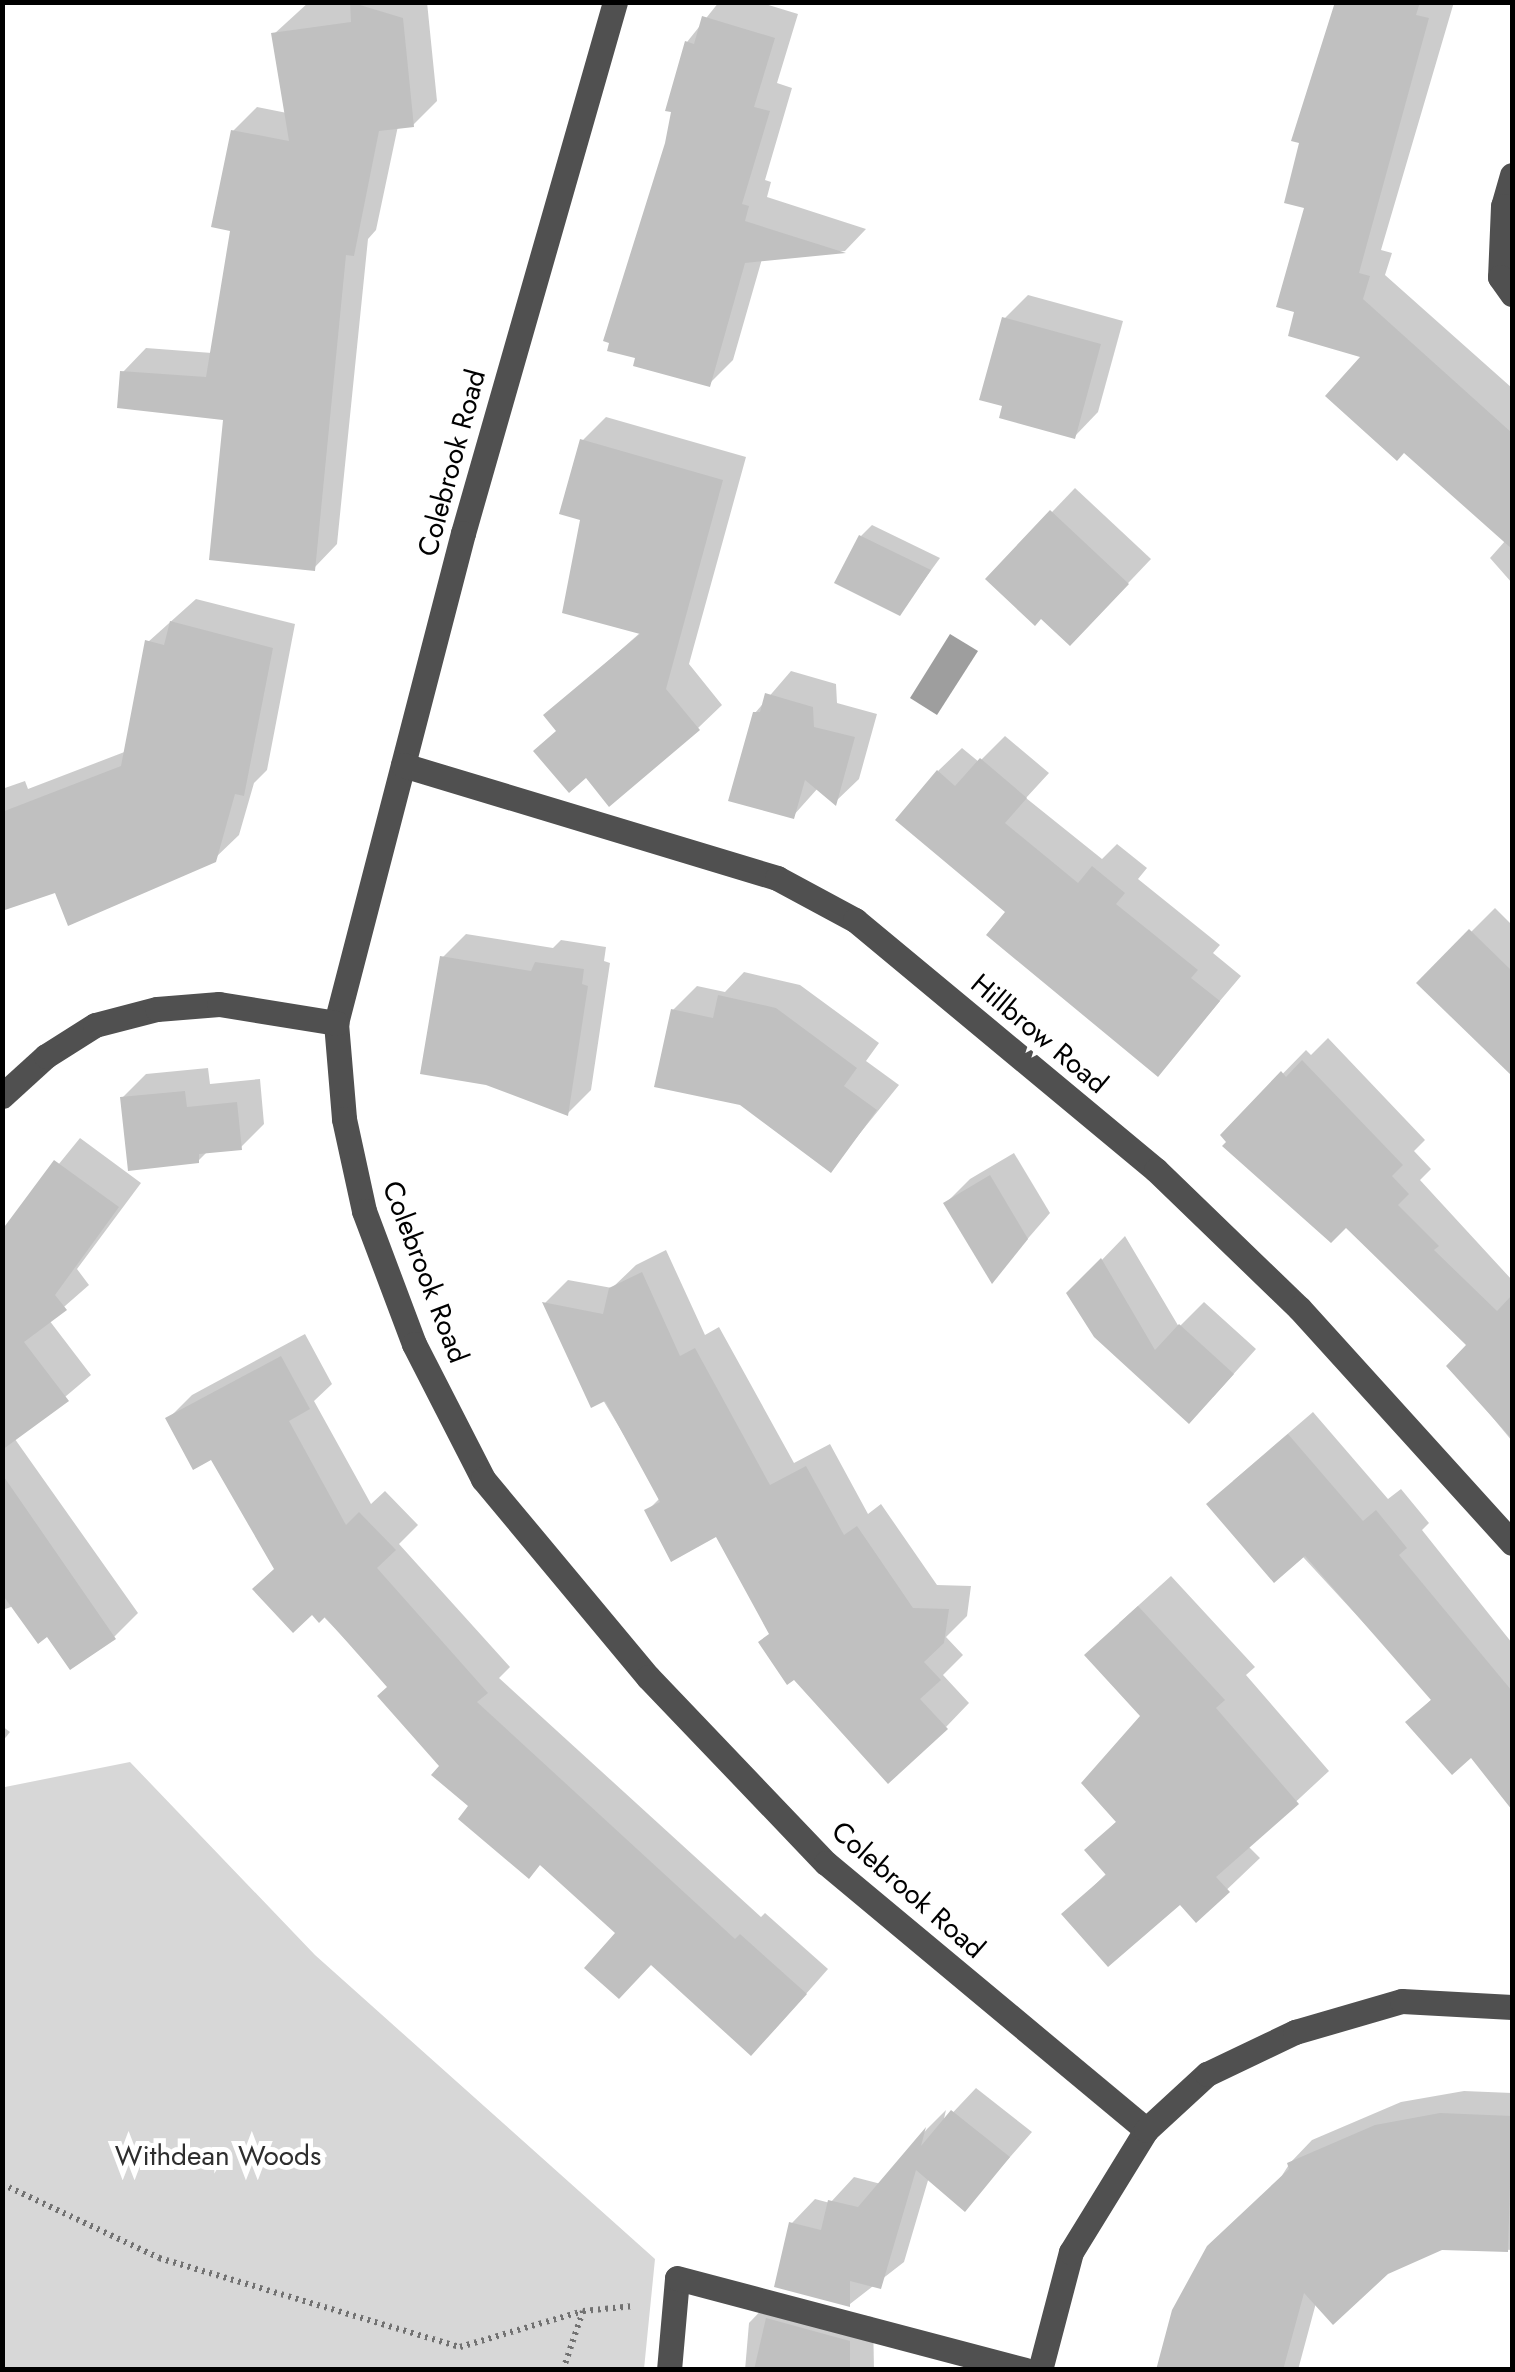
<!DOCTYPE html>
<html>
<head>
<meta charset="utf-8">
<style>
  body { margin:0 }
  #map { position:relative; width:1515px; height:2372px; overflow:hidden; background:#fff; font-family:Jost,sans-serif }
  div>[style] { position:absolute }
  .green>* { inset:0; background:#d7d7d7 }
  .water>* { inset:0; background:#9e9e9e }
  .shadow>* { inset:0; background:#0003 }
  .building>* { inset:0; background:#c0c0c0 }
  .path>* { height:6px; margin-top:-3px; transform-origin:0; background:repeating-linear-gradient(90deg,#727272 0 2.5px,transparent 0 7.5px) }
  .minor>* { height:25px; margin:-12.5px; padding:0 12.5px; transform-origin:12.5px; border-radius:12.5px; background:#505050 }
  span { translate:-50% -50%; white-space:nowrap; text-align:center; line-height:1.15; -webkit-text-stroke:10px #fff; paint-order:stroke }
  .street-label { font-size:28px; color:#000 }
  .park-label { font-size:28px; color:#2e2e2e }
  .frame { position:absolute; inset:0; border:5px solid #000; pointer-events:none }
</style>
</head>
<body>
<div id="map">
  <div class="green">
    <i style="clip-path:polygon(130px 1762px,315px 1955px,655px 2259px,644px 2369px,3px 2369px,3px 1794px,5px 1787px)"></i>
  </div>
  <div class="water">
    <i style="clip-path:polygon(950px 634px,978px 651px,937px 715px,910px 698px)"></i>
  </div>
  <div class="shadow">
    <i style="clip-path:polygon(309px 2px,427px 2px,437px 101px,413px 125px,398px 126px,376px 230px,368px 239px,337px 544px,314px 568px,225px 418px,123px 372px,146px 348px,212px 353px,233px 229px,233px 131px,257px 107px,287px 113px,274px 34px)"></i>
    <i style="clip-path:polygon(719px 2px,759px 2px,798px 14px,777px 83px,792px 88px,765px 180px,771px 182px,767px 197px,866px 229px,845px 251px,762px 259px,733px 360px,709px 384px,667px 143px,687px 42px)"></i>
    <i style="clip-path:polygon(1337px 2px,1454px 2px,1381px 250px,1392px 253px,1385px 275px,1512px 388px,1512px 583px,1490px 558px,1506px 540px,1365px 355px,1297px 311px)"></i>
    <i style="clip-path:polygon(1028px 295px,1123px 321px,1098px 412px,1075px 436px,1004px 319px)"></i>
    <i style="clip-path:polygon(606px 417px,746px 457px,689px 664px,722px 705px,698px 728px,558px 729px,546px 716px,641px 632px,582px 518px,582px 441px)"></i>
    <i style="clip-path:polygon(1075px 488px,1151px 559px,1094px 619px,1041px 616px,988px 579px)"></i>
    <i style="clip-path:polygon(872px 525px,940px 558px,900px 613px,861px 536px)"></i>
    <i style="clip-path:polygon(196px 599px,295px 624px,267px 770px,254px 783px,239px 835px,214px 859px,56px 889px,2px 908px,2px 789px,25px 781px,28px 789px,127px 751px,148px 642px)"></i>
    <i style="clip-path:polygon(791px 671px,836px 684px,837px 703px,877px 714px,859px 779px,835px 802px,818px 788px,793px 816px,755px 713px)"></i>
    <i style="clip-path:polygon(1005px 736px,1049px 773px,1026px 798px,1102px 859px,1117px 844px,1147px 868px,1138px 879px,1220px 945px,1213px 953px,1241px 976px,1158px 1074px,1008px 911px,938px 771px,962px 748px,979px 762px)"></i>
    <i style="clip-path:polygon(1495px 908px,1512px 925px,1512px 1073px,1420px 983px)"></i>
    <i style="clip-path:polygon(466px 934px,553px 948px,561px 940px,606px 947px,604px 961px,610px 963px,591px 1090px,568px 1113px,443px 957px)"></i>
    <i style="clip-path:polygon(744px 972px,800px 985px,879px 1043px,866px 1061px,899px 1085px,831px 1169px,673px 1010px,697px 986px,725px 992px)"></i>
    <i style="clip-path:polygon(1328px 1038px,1425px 1140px,1414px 1151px,1431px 1169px,1420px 1180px,1512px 1280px,1512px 1441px,1450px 1366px,1469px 1345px,1346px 1225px,1223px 1135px,1306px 1050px,1311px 1055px)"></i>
    <i style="clip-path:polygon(208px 1068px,210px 1084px,260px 1079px,264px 1124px,241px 1147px,208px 1151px,198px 1161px,122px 1098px,146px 1074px)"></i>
    <i style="clip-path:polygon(80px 1138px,141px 1183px,77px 1269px,89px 1285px,49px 1320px,91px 1375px,33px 1424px,2px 1234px)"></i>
    <i style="clip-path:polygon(1014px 1153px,1050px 1213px,992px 1280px,946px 1203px,970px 1179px)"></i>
    <i style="clip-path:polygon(1125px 1236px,1179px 1327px,1204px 1302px,1256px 1349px,1213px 1397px,1069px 1294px)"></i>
    <i style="clip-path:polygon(666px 1250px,705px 1335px,719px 1327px,794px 1463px,830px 1444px,868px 1514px,881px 1504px,937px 1585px,971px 1586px,967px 1616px,946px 1637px,963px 1655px,943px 1675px,969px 1703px,946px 1727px,771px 1632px,717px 1534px,647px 1511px,661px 1497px,545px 1303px,568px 1280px,612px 1288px,636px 1265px)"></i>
    <i style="clip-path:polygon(305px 1334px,332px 1384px,314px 1401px,371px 1504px,385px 1491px,418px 1525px,399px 1544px,510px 1667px,499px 1678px,761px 1917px,765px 1913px,828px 1969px,775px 2029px,619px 1933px,472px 1806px,390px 1686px,277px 1568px,212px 1457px,168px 1419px,192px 1395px)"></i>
    <i style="clip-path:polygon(1313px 1412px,1388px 1499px,1401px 1489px,1429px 1523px,1422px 1530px,1512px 1643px,1512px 1806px,1471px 1755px,1408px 1722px,1433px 1698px,1233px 1481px)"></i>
    <i style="clip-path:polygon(5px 1425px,138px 1613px,114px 1637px,48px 1634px,14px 1606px,2px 1610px)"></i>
    <i style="clip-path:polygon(1171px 1576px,1255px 1667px,1246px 1675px,1329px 1771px,1248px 1846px,1260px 1858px,1196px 1919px,1180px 1901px,1065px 1914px,1108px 1872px,1088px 1850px,1118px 1820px,1143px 1716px,1119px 1623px)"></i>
    <i style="clip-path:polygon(2px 1726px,10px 1732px,2px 1742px)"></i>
    <i style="clip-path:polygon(976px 2088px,1032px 2132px,965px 2208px,929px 2177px,904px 2262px,850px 2304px,792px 2223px,815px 2199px,830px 2203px,854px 2177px,881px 2184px,927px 2129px,946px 2110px,943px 2123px)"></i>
    <i style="clip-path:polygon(1464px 2091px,1512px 2093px,1512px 2250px,1441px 2247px,1316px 2303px,1298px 2370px,1158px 2370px,1290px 2163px,1312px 2140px,1401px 2102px)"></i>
    <i style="clip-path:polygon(772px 2299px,873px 2317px,874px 2370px,745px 2370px,749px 2323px)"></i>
  </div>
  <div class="building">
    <i style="clip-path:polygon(350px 2px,403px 18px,414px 127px,379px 131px,354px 256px,346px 255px,315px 571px,209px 560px,223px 420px,117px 408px,120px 371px,206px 377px,230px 231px,211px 227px,231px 130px,289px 141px,271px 33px,351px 22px)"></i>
    <i style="clip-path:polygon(1335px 2px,1420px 2px,1416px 15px,1429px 18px,1359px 273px,1370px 276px,1363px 299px,1512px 433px,1512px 549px,1404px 453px,1397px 461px,1325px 396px,1360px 357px,1288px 336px,1294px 312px,1276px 307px,1304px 208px,1284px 203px,1299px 143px,1291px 141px)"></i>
    <i style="clip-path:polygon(702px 16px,775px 38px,754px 107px,770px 111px,742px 204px,749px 206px,745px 221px,846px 253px,745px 263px,710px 387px,633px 366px,635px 358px,607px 351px,609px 343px,603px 341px,665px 143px,671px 112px,665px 111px,685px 41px,694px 44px)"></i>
    <i style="clip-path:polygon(1002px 317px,1101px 344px,1075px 439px,999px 418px,1002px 406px,979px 400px)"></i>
    <i style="clip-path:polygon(580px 439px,723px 480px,666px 689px,700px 730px,609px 807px,586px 778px,569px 793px,533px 751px,556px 731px,543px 715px,640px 634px,562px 613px,580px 520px,559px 514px)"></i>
    <i style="clip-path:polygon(1050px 510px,1129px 584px,1070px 646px,1041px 619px,1035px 626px,985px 579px)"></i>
    <i style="clip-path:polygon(859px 535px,931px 570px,900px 616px,834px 583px)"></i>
    <i style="clip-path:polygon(170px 621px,273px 648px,244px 796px,235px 794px,216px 862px,68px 926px,55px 893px,2px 911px,2px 812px,121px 766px,145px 640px,164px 645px)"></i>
    <i style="clip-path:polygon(765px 693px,813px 707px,814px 727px,855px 737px,836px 806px,805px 780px,794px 819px,728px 801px,753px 712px,760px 712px)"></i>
    <i style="clip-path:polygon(980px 758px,1027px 798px,1005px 823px,1078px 883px,1092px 866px,1125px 893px,1116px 904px,1198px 970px,1191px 978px,1220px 1001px,1158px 1077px,986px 935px,1005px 912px,895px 820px,937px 770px,955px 786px)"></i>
    <i style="clip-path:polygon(1469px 929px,1512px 971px,1512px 1076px,1416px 983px)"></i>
    <i style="clip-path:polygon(440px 956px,531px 971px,535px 962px,584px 969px,582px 984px,588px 986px,568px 1116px,486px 1085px,420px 1074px)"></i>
    <i style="clip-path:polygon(718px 995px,776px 1008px,857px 1068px,844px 1086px,877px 1110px,831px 1173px,740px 1105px,654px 1087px,671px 1009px,713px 1018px)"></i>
    <i style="clip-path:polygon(1302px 1060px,1403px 1165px,1392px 1176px,1409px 1194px,1398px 1205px,1439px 1246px,1434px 1250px,1497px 1311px,1512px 1295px,1512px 1439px,1446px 1366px,1466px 1345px,1346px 1228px,1331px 1243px,1222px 1146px,1226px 1142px,1220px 1135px,1281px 1071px,1286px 1077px)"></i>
    <i style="clip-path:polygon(185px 1091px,187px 1107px,237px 1102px,242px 1150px,199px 1154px,199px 1163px,128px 1171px,120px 1097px)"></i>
    <i style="clip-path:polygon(54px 1160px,119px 1207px,55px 1295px,67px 1310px,24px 1342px,69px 1401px,2px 1450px,2px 1230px)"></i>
    <i style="clip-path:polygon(990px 1175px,1028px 1239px,992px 1284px,943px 1203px)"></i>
    <i style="clip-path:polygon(1101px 1258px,1155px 1350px,1179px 1324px,1234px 1374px,1189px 1424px,1094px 1337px,1066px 1293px)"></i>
    <i style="clip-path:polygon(642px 1272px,680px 1356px,695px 1348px,770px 1485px,806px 1466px,844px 1535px,857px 1526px,913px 1608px,949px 1609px,944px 1643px,924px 1662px,941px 1680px,920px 1699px,948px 1729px,888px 1784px,794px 1680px,787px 1685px,758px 1642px,769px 1634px,716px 1537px,671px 1562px,644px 1510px,660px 1502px,605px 1401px,591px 1408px,542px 1302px,603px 1314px,609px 1288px)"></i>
    <i style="clip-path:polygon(281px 1356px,310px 1409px,289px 1421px,346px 1525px,359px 1512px,396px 1550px,377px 1568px,488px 1693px,477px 1702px,735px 1939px,740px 1934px,807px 1994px,751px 2056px,651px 1965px,619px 1999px,584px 1968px,615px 1933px,540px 1865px,529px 1879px,458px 1819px,468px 1806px,431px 1775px,439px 1766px,377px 1696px,387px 1687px,325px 1617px,319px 1623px,312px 1615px,293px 1633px,252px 1589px,274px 1569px,211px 1460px,193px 1470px,165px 1418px)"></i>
    <i style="clip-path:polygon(1288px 1434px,1363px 1521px,1376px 1510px,1407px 1548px,1399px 1555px,1512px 1691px,1512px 1810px,1471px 1758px,1452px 1775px,1405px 1722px,1431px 1700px,1305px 1556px,1274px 1583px,1206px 1504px)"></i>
    <i style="clip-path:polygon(2px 1474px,116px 1639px,70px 1670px,47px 1637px,38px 1644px,2px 1594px)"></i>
    <i style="clip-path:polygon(1138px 1606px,1225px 1700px,1216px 1708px,1299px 1804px,1216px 1877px,1230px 1892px,1196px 1923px,1180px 1905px,1108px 1967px,1061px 1914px,1106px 1875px,1084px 1850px,1116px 1822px,1081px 1783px,1140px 1716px,1084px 1655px)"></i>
    <i style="clip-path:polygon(951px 2110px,1010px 2157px,965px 2212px,916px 2170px,881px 2289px,850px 2281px,850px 2307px,774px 2287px,789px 2222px,821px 2230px,828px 2200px,858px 2207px,926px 2127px,921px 2146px)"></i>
    <i style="clip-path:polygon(1440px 2113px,1512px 2116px,1508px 2252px,1442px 2250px,1388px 2274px,1333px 2325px,1304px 2293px,1283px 2370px,1156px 2370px,1172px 2310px,1207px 2246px,1289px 2169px,1287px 2163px,1375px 2125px)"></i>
    <i style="clip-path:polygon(766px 2318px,850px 2341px,850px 2370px,754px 2370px)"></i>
  </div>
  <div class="path">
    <i style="left:2px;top:2184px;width:174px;rotate:25.2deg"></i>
    <i style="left:159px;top:2258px;width:314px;rotate:16.5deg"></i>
    <i style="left:460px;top:2347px;width:128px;rotate:-16.3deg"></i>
    <i style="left:583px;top:2311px;width:51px;rotate:-5.6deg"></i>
    <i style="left:563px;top:2370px;width:62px;rotate:-71.3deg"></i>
  </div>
  <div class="minor">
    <i style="left:615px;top:2px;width:552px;rotate:105.97deg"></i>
    <i style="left:463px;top:533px;width:506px;rotate:104.53deg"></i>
    <i style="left:336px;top:1023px;width:96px;rotate:85.2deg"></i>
    <i style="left:344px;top:1119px;width:94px;rotate:77.7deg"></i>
    <i style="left:364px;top:1211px;width:142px;rotate:69.4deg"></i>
    <i style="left:414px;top:1344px;width:152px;rotate:62.9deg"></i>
    <i style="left:483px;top:1479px;width:258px;rotate:50.2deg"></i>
    <i style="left:648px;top:1677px;width:257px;rotate:46.3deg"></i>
    <i style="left:826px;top:1863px;width:417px;rotate:39.8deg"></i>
    <i style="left:1512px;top:175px;width:32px;rotate:106deg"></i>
    <i style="left:1503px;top:206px;width:71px;rotate:92.4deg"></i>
    <i style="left:1500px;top:277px;width:21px;rotate:55deg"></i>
    <i style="left:403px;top:765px;width:391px;rotate:16.8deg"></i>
    <i style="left:777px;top:878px;width:89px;rotate:28.3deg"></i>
    <i style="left:855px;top:920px;width:391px;rotate:39.7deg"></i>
    <i style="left:1156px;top:1170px;width:199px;rotate:44deg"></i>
    <i style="left:1299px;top:1308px;width:317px;rotate:47.8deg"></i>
    <i style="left:2px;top:1096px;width:59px;rotate:-42.3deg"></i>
    <i style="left:46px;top:1056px;width:58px;rotate:-32.3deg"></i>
    <i style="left:95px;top:1025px;width:64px;rotate:-14.5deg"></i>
    <i style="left:157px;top:1009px;width:62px;rotate:-4.6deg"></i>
    <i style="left:219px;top:1004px;width:119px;rotate:9.2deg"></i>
    <i style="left:669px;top:2370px;width:92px;rotate:-85deg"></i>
    <i style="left:677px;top:2278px;width:359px;rotate:14.8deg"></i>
    <i style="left:1040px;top:2370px;width:122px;rotate:-75.3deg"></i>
    <i style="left:1071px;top:2252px;width:143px;rotate:-58.4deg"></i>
    <i style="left:1146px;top:2130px;width:83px;rotate:-42.6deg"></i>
    <i style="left:1207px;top:2074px;width:98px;rotate:-25.5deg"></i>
    <i style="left:1295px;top:2032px;width:111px;rotate:-16.2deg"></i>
    <i style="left:1402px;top:2001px;width:110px;rotate:3.1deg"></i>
  </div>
  <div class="street-label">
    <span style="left:452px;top:463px;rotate:-75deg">Colebrook Road</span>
    <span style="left:1039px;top:1034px;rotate:40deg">Hillbrow Road</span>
    <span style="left:425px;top:1272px;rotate:69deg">Colebrook Road</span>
    <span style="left:908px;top:1890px;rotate:41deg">Colebrook Road</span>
  </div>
  <div class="park-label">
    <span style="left:218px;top:2156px">Withdean Woods</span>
  </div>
  <div class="frame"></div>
</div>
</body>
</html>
